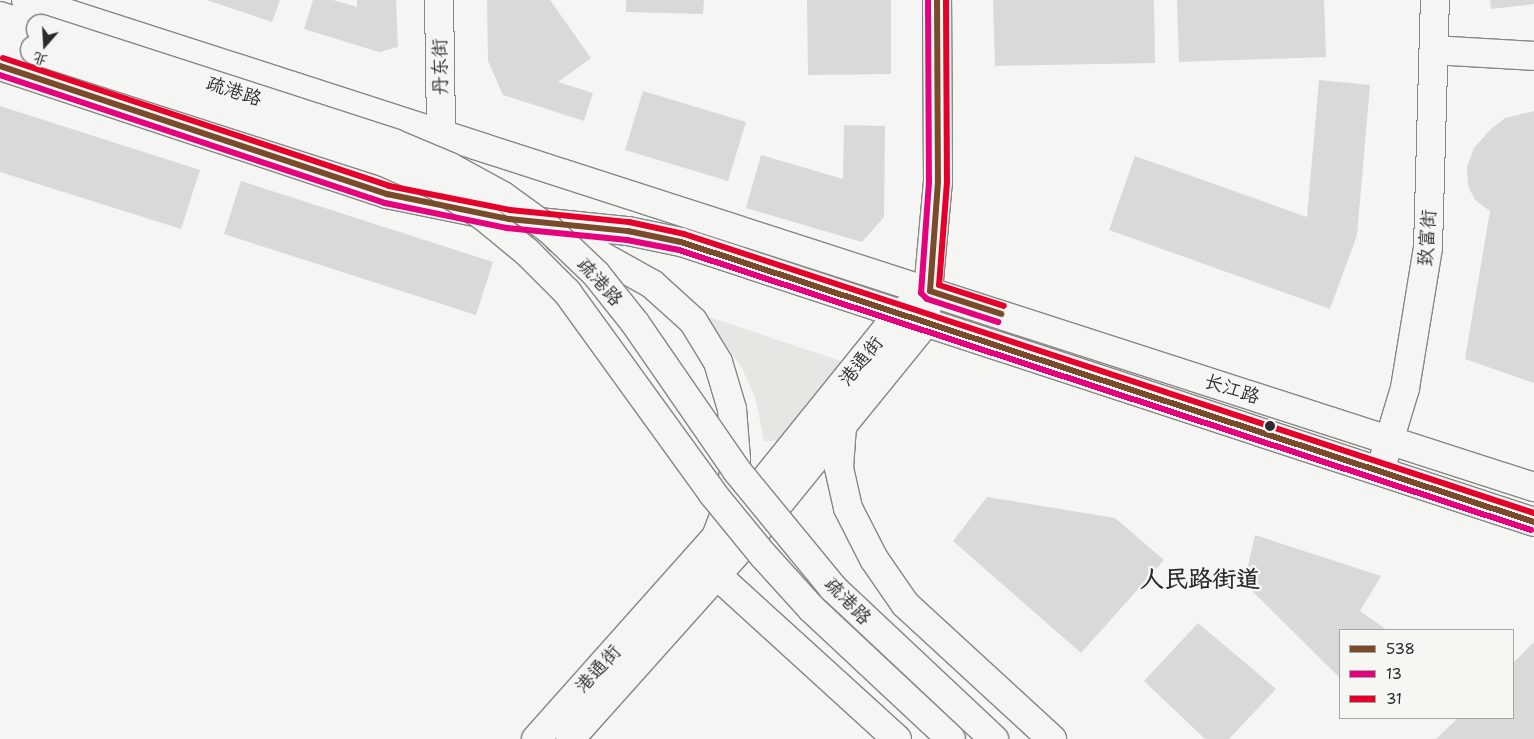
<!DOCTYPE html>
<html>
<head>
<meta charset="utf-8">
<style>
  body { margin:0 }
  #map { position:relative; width:1534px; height:739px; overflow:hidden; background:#f5f5f3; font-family:"Shantell Sans","LXGW WenKai TC",sans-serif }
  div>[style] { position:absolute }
  .green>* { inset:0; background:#e6e6e2 }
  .building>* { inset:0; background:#d9d9d8 }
  .roads { filter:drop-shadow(1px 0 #868685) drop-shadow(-1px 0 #868685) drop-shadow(0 1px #868685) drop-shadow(0 -1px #868685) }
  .minor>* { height:28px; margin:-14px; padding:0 14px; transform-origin:14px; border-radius:14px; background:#f5f5f3 }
  .major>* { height:28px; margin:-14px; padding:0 14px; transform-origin:14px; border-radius:14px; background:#f5f5f3 }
  .highway>* { height:28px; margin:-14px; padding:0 14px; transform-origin:14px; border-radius:14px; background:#f5f5f3 }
  .bridges { filter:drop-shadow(1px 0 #868685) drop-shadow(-1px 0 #868685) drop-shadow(0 1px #868685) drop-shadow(0 -1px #868685) }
  .highway-bridge>* { height:28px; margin:-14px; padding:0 14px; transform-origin:14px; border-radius:14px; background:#f5f5f3 }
  .bus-1>* { height:6px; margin:-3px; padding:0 3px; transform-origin:3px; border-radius:3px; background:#7a4b2a }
  .bus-2>* { height:6px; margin:-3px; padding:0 3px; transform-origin:3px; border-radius:3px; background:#e5007d }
  .bus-3>* { height:6px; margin:-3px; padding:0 3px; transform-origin:3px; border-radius:3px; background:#e4002b }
  .dots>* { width:14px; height:14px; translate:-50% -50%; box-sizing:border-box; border:2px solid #f6f6f2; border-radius:50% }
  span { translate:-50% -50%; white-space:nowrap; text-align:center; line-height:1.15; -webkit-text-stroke:5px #f6f6f2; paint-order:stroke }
  .street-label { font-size:19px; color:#2b2b2b }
  .district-label { font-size:24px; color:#2b2b2b; font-weight:700 }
  .legend { position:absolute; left:1339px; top:629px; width:175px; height:90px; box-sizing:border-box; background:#f6f6f2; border:1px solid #a5a5a2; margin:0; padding:6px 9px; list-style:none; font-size:15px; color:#2b2b2b }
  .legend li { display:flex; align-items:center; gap:10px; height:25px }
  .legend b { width:25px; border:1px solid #a5a5a2 }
  .north { position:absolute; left:20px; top:20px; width:50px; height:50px; -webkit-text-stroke:4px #f6f6f2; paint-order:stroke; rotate:199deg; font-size:14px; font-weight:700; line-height:20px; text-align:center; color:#2b2b2b }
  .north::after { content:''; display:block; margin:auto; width:18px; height:22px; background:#2b2b2b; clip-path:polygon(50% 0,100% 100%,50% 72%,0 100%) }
</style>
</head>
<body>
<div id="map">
  <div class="green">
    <i style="clip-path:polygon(700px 314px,847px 363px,779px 440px,764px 442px,756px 400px,742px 368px,717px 332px)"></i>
  </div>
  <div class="building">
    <i style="clip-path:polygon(207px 0,280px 0,272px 22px)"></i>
    <i style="clip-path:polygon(313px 0,333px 0,357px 7px,357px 0,396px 0,398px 47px,379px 52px,304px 29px)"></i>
    <i style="clip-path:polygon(487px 0,550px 0,591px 58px,558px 82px,593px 93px,584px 121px,503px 95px,488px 61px)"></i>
    <i style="clip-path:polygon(626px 0,704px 0,703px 14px,626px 12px)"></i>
    <i style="clip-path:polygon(807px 0,891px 0,891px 74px,808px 75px)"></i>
    <i style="clip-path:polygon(993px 0,1154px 0,1155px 63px,995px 66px)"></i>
    <i style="clip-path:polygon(1177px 0,1324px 0,1326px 57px,1179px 62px)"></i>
    <i style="clip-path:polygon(1490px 0,1534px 0,1534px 4px,1491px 9px)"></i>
    <i style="clip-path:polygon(1319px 80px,1370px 85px,1357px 235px,1330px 309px,1109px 230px,1135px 156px,1307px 217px)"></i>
    <i style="clip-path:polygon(643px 91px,746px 122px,728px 181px,625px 150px)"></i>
    <i style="clip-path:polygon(0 106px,200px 170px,181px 229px,0 172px)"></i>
    <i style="clip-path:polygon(1534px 111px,1534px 383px,1465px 359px,1490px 211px,1475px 200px,1468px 186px,1467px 167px,1474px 148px,1490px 130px,1505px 118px)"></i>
    <i style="clip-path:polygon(844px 125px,885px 126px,884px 217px,862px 242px,746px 208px,761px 155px,843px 179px)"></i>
    <i style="clip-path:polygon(241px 181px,493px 262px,476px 315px,224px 234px)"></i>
    <i style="clip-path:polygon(987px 497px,1115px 518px,1164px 560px,1081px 653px,953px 541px)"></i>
    <i style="clip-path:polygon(1255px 535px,1381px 576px,1360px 611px,1387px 630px,1340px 630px,1340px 678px,1244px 583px)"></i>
    <i style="clip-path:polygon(1198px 623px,1276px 689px,1229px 739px,1205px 739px,1144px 681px)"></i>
    <i style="clip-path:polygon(1534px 642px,1534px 739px,1436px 739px,1458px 718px,1513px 718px,1513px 663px)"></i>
  </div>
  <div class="roads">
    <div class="minor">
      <i style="left:439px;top:0;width:134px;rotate:89.1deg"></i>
      <i style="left:1434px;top:50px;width:100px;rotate:3.4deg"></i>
      <i style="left:1380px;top:471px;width:87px;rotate:-73.2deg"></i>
      <i style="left:1405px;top:388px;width:143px;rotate:-80.7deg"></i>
      <i style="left:1428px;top:247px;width:247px;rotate:-88.4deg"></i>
      <i style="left:536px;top:739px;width:311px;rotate:-48.3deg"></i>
      <i style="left:743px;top:507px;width:247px;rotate:-51.1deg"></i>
      <i style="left:898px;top:315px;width:24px;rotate:-36deg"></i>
      <i style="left:570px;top:739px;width:290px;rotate:-48.2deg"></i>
      <i style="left:763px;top:523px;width:257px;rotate:-50.9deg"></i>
      <i style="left:925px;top:324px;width:143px;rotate:-84.8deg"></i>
      <i style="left:938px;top:182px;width:182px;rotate:-90.3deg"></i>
    </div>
    <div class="major">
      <i style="left:26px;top:0;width:1585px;rotate:17.9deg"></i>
      <i style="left:0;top:66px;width:408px;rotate:18.3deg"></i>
      <i style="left:387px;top:194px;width:125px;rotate:11.6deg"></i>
      <i style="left:509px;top:219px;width:120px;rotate:5.8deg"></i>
      <i style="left:628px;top:231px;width:54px;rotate:11.7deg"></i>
      <i style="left:681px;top:242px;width:898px;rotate:18.17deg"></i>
      <i style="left:559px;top:239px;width:44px;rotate:21.3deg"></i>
      <i style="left:600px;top:255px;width:60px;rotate:29.1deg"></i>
      <i style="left:652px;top:284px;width:55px;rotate:42.1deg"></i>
      <i style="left:693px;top:321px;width:48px;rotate:58.6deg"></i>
      <i style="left:718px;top:362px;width:49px;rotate:73.4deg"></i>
      <i style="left:732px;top:409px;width:50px;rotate:85.4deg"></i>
      <i style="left:736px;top:459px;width:45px;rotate:99deg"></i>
      <i style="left:729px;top:503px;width:39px;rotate:111deg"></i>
    </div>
    <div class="highway">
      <i style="left:0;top:16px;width:43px;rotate:17.6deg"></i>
      <i style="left:0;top:38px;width:37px;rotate:19deg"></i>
      <i style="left:842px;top:426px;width:42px;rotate:94.1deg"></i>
      <i style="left:839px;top:468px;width:41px;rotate:77.3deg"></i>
      <i style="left:848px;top:508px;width:57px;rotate:63deg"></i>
      <i style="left:874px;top:559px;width:55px;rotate:55.4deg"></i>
      <i style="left:905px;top:604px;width:200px;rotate:42.6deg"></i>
      <i style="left:698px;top:558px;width:269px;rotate:42.3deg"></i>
    </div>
  </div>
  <div class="bridges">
    <div class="highway-bridge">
      <i style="left:41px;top:29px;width:370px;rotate:17.9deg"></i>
      <i style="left:393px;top:143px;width:62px;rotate:22.8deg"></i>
      <i style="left:450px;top:167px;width:60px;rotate:28.7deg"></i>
      <i style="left:503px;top:196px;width:58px;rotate:35.9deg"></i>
      <i style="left:550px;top:230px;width:64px;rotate:43.7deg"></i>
      <i style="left:596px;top:274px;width:63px;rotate:51.5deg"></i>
      <i style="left:635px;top:323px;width:180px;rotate:55.4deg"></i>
      <i style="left:737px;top:471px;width:151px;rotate:50.6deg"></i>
      <i style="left:833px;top:588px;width:221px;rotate:43.2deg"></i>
      <i style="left:35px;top:50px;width:369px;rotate:17.8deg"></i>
      <i style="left:386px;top:163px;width:56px;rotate:24.3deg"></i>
      <i style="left:437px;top:186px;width:55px;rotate:33.1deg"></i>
      <i style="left:483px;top:216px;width:57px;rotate:39.3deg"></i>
      <i style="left:527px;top:252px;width:57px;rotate:45deg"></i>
      <i style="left:567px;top:292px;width:249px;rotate:54.1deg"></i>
      <i style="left:713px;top:494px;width:79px;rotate:50.7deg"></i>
      <i style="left:763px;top:555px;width:73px;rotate:47.8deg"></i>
      <i style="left:812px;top:609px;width:190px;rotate:43.1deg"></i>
    </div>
  </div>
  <div class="bus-1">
    <i style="left:937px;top:0;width:182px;rotate:89.7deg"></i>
    <i style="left:938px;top:182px;width:109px;rotate:94.2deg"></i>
    <i style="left:930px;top:291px;width:75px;rotate:17.9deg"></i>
    <i style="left:0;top:66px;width:408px;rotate:18.3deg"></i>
    <i style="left:387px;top:194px;width:125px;rotate:11.6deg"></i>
    <i style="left:509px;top:219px;width:120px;rotate:5.8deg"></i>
    <i style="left:628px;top:231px;width:54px;rotate:11.7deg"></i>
    <i style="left:681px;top:242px;width:898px;rotate:18.17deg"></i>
  </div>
  <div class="bus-2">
    <i style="left:928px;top:0;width:182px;rotate:89.7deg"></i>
    <i style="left:929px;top:182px;width:111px;rotate:94.1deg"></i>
    <i style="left:921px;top:293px;width:8px;rotate:45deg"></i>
    <i style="left:927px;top:299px;width:75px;rotate:17.9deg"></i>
    <i style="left:0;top:75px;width:406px;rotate:18.4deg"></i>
    <i style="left:385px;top:203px;width:125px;rotate:11.6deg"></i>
    <i style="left:507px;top:228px;width:121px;rotate:5.7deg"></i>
    <i style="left:627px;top:240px;width:53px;rotate:10.9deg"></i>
    <i style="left:679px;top:250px;width:897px;rotate:18.19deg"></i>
  </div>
  <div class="bus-3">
    <i style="left:946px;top:0;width:182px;rotate:89.7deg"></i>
    <i style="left:947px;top:182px;width:103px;rotate:94.4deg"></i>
    <i style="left:939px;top:285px;width:68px;rotate:17.9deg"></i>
    <i style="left:3px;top:58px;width:407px;rotate:18.3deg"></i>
    <i style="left:389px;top:186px;width:123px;rotate:11.2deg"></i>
    <i style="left:510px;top:210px;width:120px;rotate:5.8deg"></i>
    <i style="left:629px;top:222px;width:56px;rotate:12.3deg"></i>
    <i style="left:684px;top:234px;width:895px;rotate:18.17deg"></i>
  </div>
  <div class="dots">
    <i style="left:1270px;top:426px;background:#2b2b2b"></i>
  </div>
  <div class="street-label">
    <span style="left:440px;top:67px;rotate:-91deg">丹东街</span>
    <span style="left:234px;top:91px;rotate:18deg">疏港路</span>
    <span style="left:1427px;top:238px;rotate:-86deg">致富街</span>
    <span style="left:600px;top:282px;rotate:48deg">疏港路</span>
    <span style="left:861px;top:361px;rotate:-51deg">港通街</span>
    <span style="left:1232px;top:389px;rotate:18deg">长江路</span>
    <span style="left:848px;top:601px;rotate:46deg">疏港路</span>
    <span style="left:598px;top:669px;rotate:-48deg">港通街</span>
  </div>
  <div class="district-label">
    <span style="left:1200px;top:580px">人民路街道</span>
  </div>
  <ul class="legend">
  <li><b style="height:6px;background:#7a4b2a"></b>538</li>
  <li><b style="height:6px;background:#e5007d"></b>13</li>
  <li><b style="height:6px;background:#e4002b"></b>31</li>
  </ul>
  <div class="north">北</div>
</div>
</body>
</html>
